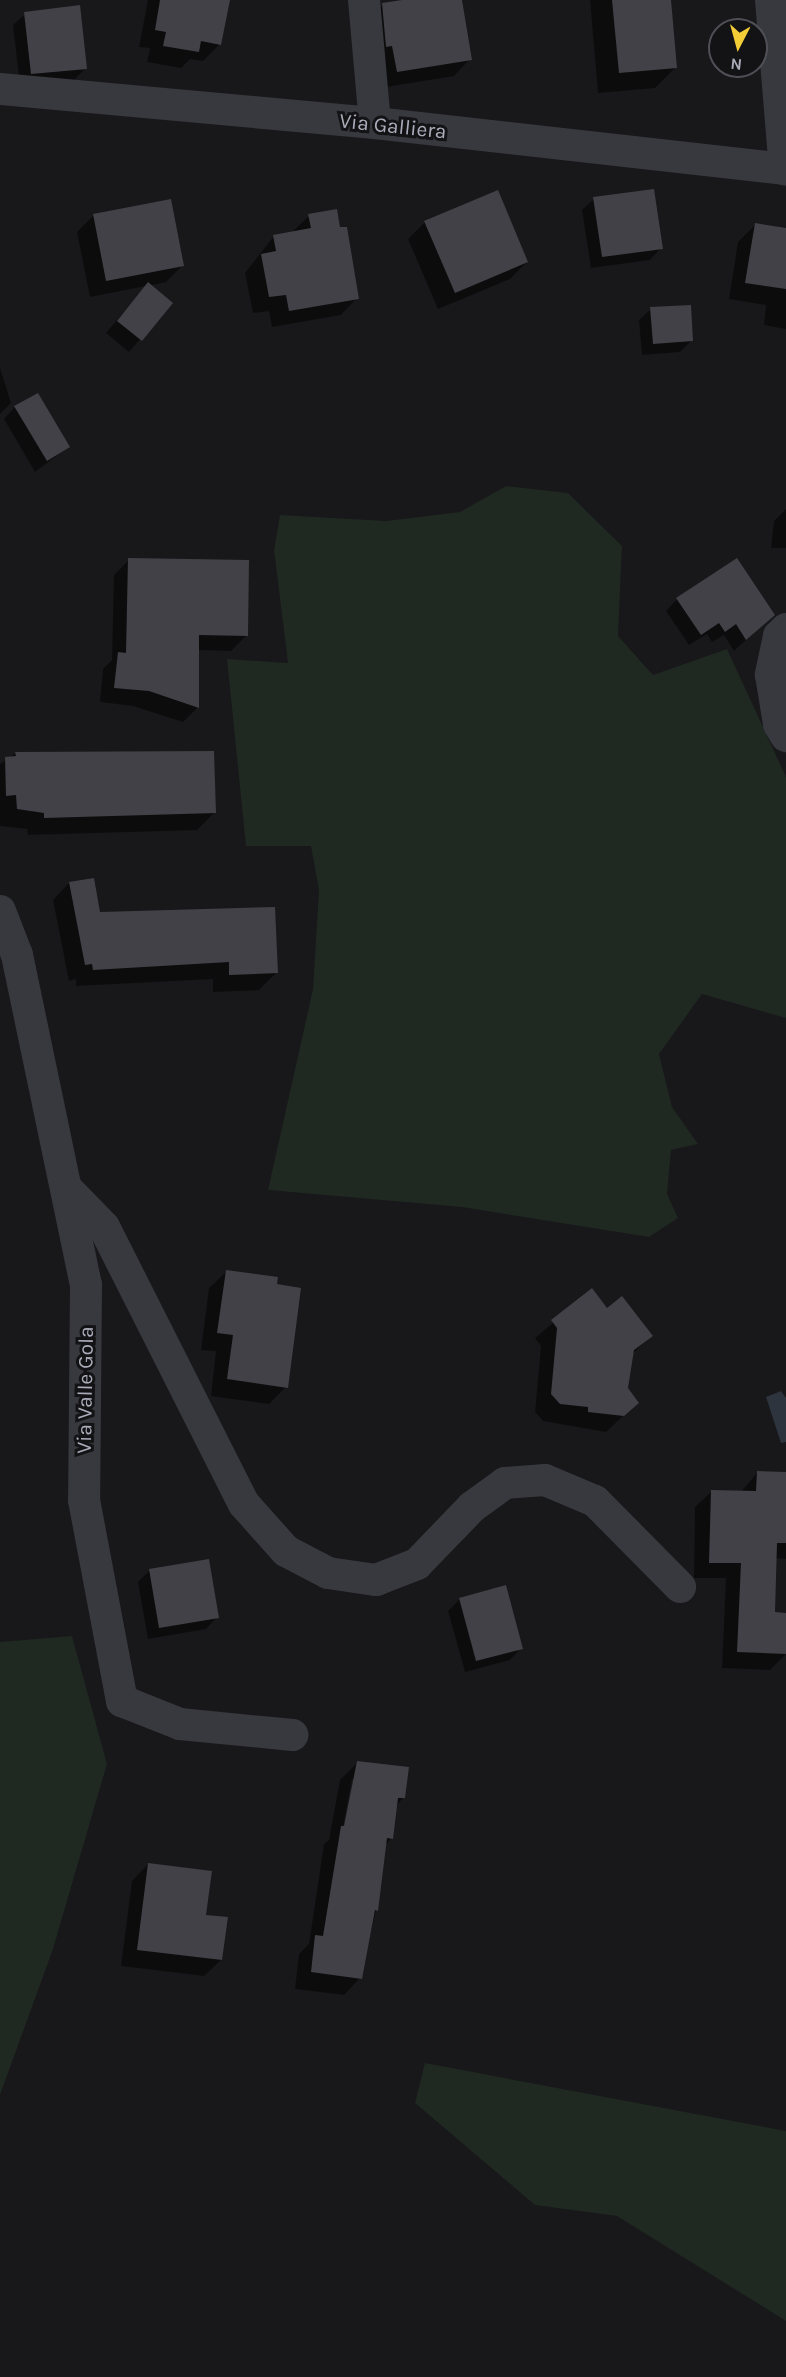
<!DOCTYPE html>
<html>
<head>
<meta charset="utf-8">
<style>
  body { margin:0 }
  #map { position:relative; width:786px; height:2377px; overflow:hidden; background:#18171a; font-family:Karla,sans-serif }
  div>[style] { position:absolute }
  .green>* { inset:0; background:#1f2821 }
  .water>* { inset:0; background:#2d343e }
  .shadow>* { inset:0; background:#0007 }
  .building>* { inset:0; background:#424147 }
  .street>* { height:32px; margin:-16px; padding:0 16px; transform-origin:16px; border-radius:16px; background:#38393f }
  span { translate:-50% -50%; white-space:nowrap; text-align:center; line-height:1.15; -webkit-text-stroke:6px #131215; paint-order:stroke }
  .street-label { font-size:21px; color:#aaacb9 }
  .north { position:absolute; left:708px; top:18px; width:60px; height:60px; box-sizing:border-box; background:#131215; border:2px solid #4f5057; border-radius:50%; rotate:186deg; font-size:16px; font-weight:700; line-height:24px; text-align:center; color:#aaacb9 }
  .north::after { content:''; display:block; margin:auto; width:21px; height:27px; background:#f3cd36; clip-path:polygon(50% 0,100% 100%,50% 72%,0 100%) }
</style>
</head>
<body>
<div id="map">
  <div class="green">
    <i style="clip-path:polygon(506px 486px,568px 493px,622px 546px,618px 636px,653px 675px,727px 649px,786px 777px,786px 1018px,702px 994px,659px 1054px,672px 1107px,698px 1144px,671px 1150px,667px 1194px,678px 1218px,649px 1237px,462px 1207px,268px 1190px,313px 989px,319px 890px,311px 846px,246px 846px,227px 659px,288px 663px,274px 550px,280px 515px,386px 521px,460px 512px)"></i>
    <i style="clip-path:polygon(72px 1636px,107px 1764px,53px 1949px,0 2095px,0 1642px)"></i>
    <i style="clip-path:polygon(425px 2063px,786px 2131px,786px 2321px,617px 2216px,535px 2205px,415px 2103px)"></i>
  </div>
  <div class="water">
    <i style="clip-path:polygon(781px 1391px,786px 1398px,786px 1442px,781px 1443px,766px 1397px)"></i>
  </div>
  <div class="shadow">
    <i style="clip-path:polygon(148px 0,224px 0,220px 44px,203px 61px,190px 59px,181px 68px,147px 62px,150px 48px,139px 47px)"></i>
    <i style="clip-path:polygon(411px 0,460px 0,470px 59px,454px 76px,380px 88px,366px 22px,383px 5px)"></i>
    <i style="clip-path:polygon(590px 0,670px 0,676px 67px,655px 88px,598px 93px)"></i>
    <i style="clip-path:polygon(25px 14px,86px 68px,74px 80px,20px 85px,13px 25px)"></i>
    <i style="clip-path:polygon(594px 199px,661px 248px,650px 260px,591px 268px,582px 210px)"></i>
    <i style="clip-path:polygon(94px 215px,183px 265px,166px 282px,149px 286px,171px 303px,129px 352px,106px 333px,146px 286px,90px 297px,77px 232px)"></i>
    <i style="clip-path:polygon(309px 216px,357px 298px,341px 315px,272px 327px,269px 311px,253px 313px,245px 273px,274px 236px,291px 233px)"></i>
    <i style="clip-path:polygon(425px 222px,527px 262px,510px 279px,438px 309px,408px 239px)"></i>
    <i style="clip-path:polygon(755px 225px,786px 230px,786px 329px,764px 325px,766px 305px,729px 299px,738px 242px)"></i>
    <i style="clip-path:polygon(651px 309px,692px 340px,680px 352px,642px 355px,639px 320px)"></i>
    <i style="clip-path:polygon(0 368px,11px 403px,0 414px)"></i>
    <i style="clip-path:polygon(15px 407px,68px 447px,35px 472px,4px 419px)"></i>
    <i style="clip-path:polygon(786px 509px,786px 548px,771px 548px,774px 521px)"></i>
    <i style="clip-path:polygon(129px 560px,246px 636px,231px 651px,198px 650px,198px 707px,183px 722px,133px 706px,100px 702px,103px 669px,112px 660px,114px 575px)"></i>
    <i style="clip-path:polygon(677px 599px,773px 615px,734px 651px,724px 635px,712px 642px,707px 634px,689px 645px,666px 611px)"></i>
    <i style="clip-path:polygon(16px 753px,214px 813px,197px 830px,28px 835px,27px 829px,0 826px,0 764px)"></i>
    <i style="clip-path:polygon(69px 883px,99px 913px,276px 973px,259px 990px,213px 992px,213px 979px,76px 986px,76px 979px,69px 981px,53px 900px)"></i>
    <i style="clip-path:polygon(226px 1272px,276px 1286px,286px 1387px,269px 1404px,211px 1396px,216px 1351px,201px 1350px,209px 1288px)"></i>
    <i style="clip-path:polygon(592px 1290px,607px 1310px,651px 1336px,632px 1354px,626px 1389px,637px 1403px,606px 1432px,543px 1421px,535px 1412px,541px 1346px,535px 1338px)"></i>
    <i style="clip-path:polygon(757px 1473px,786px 1473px,786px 1559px,775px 1558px,774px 1613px,786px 1614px,786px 1654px,770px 1670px,722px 1668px,726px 1578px,694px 1578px,695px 1507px,711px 1492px,741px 1492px)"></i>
    <i style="clip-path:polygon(149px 1571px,217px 1617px,206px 1629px,148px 1639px,138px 1582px)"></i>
    <i style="clip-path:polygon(460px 1599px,521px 1648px,510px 1660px,465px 1672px,448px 1611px)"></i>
    <i style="clip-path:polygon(evenodd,357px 1763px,403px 1798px,396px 1806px,392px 1838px,385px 1845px,376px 1910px,360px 1978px,344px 1995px,295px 1989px,299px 1954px,309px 1944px,324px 1844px,329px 1840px,340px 1780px,357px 1763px,352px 1779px,355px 1779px,344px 1834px,342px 1833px,352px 1779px)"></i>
    <i style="clip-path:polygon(148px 1864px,205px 1916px,221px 1960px,204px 1976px,121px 1966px,132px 1881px)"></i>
  </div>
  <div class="building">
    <i style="clip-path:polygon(160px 0,230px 0,221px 45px,201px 41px,199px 52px,163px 46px,166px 32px,155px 30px)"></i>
    <i style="clip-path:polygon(402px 0,462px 0,472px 60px,397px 72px,392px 46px,386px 47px,382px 3px)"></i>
    <i style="clip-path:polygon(612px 0,671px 0,677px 68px,619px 73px)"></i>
    <i style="clip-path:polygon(80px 5px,87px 69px,31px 74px,24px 12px)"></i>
    <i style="clip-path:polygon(654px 189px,663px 249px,602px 257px,593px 197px)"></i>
    <i style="clip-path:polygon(498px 190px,528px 262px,455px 293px,424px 221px)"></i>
    <i style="clip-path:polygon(171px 199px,184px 266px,106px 281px,93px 214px)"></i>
    <i style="clip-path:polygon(337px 209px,340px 227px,347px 227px,359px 299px,289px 311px,286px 295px,269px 297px,261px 254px,276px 251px,273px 235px,311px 228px,308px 214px)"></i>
    <i style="clip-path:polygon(755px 223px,786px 228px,786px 289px,745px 283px)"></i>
    <i style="clip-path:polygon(148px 282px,173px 303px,142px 341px,117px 321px)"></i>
    <i style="clip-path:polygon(691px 305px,693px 341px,653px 344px,650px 307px)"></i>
    <i style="clip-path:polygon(38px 393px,70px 447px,47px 461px,14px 406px)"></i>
    <i style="clip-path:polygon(128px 558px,249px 560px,248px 636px,199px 635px,199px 708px,149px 691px,114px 688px,118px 652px,126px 653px)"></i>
    <i style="clip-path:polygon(737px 558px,775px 615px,746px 640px,736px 624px,725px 632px,719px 623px,701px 635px,676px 598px)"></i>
    <i style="clip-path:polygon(214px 751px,216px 813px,44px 818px,44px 813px,17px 809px,16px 795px,6px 796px,5px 757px,16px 756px,15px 752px)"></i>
    <i style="clip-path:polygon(94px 878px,100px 912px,275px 907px,278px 973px,229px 975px,229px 962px,93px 970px,92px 964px,85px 965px,69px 882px)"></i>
    <i style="clip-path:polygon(226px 1270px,278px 1277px,277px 1284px,301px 1288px,288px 1388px,227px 1379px,233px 1335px,217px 1333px)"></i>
    <i style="clip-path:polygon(592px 1288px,607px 1308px,622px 1296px,653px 1336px,634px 1350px,628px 1388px,639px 1403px,624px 1416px,588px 1412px,588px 1407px,560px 1404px,551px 1394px,557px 1328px,551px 1320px)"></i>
    <i style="clip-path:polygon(757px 1471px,786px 1472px,786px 1543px,777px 1543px,775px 1612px,786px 1613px,786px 1654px,737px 1652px,741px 1563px,709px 1563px,711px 1490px,756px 1491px)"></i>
    <i style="clip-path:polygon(209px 1559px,219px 1618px,159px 1628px,149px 1569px)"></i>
    <i style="clip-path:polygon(506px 1585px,523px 1649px,476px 1661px,459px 1598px)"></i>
    <i style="clip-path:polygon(357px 1761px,409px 1767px,405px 1798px,398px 1798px,393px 1839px,387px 1838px,378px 1911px,375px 1910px,362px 1979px,311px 1972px,315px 1935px,323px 1936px,341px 1826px,344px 1826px)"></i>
    <i style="clip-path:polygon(148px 1863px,212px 1871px,206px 1915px,228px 1917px,222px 1960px,137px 1950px)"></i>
  </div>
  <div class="street">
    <i style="left:364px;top:0;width:123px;rotate:84.9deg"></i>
    <i style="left:771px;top:0;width:170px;rotate:85.3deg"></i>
    <i style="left:0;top:89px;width:377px;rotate:5.2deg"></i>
    <i style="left:375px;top:123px;width:414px;rotate:6.4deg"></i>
    <i style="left:786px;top:629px;width:10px;rotate:135deg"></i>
    <i style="left:779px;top:636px;width:40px;rotate:102deg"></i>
    <i style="left:771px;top:675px;width:50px;rotate:80.7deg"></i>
    <i style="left:779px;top:724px;width:14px;rotate:60deg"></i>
    <i style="left:0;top:911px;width:47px;rotate:68.9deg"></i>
    <i style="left:17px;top:955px;width:337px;rotate:78.2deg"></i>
    <i style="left:86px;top:1285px;width:215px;rotate:90.5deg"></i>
    <i style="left:84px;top:1500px;width:205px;rotate:79.3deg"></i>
    <i style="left:122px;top:1701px;width:62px;rotate:21.6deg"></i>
    <i style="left:180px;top:1724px;width:113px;rotate:5.6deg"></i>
    <i style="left:66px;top:1188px;width:54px;rotate:45.7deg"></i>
    <i style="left:104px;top:1227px;width:310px;rotate:63.2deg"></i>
    <i style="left:244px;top:1504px;width:63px;rotate:48.2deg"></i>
    <i style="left:286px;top:1551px;width:47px;rotate:27.6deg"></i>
    <i style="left:328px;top:1573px;width:49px;rotate:8.3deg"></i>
    <i style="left:376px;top:1580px;width:44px;rotate:-21.3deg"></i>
    <i style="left:417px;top:1564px;width:79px;rotate:-46deg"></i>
    <i style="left:472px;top:1507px;width:41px;rotate:-36deg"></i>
    <i style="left:505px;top:1483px;width:40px;rotate:-4.3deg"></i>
    <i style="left:545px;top:1480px;width:54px;rotate:22.8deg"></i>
    <i style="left:595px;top:1501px;width:121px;rotate:45.3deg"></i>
  </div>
  <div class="street-label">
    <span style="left:393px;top:126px;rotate:6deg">Via Galliera</span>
    <span style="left:85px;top:1390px;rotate:-89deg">Via Valle Gola</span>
  </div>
  <div class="north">N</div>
</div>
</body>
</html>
